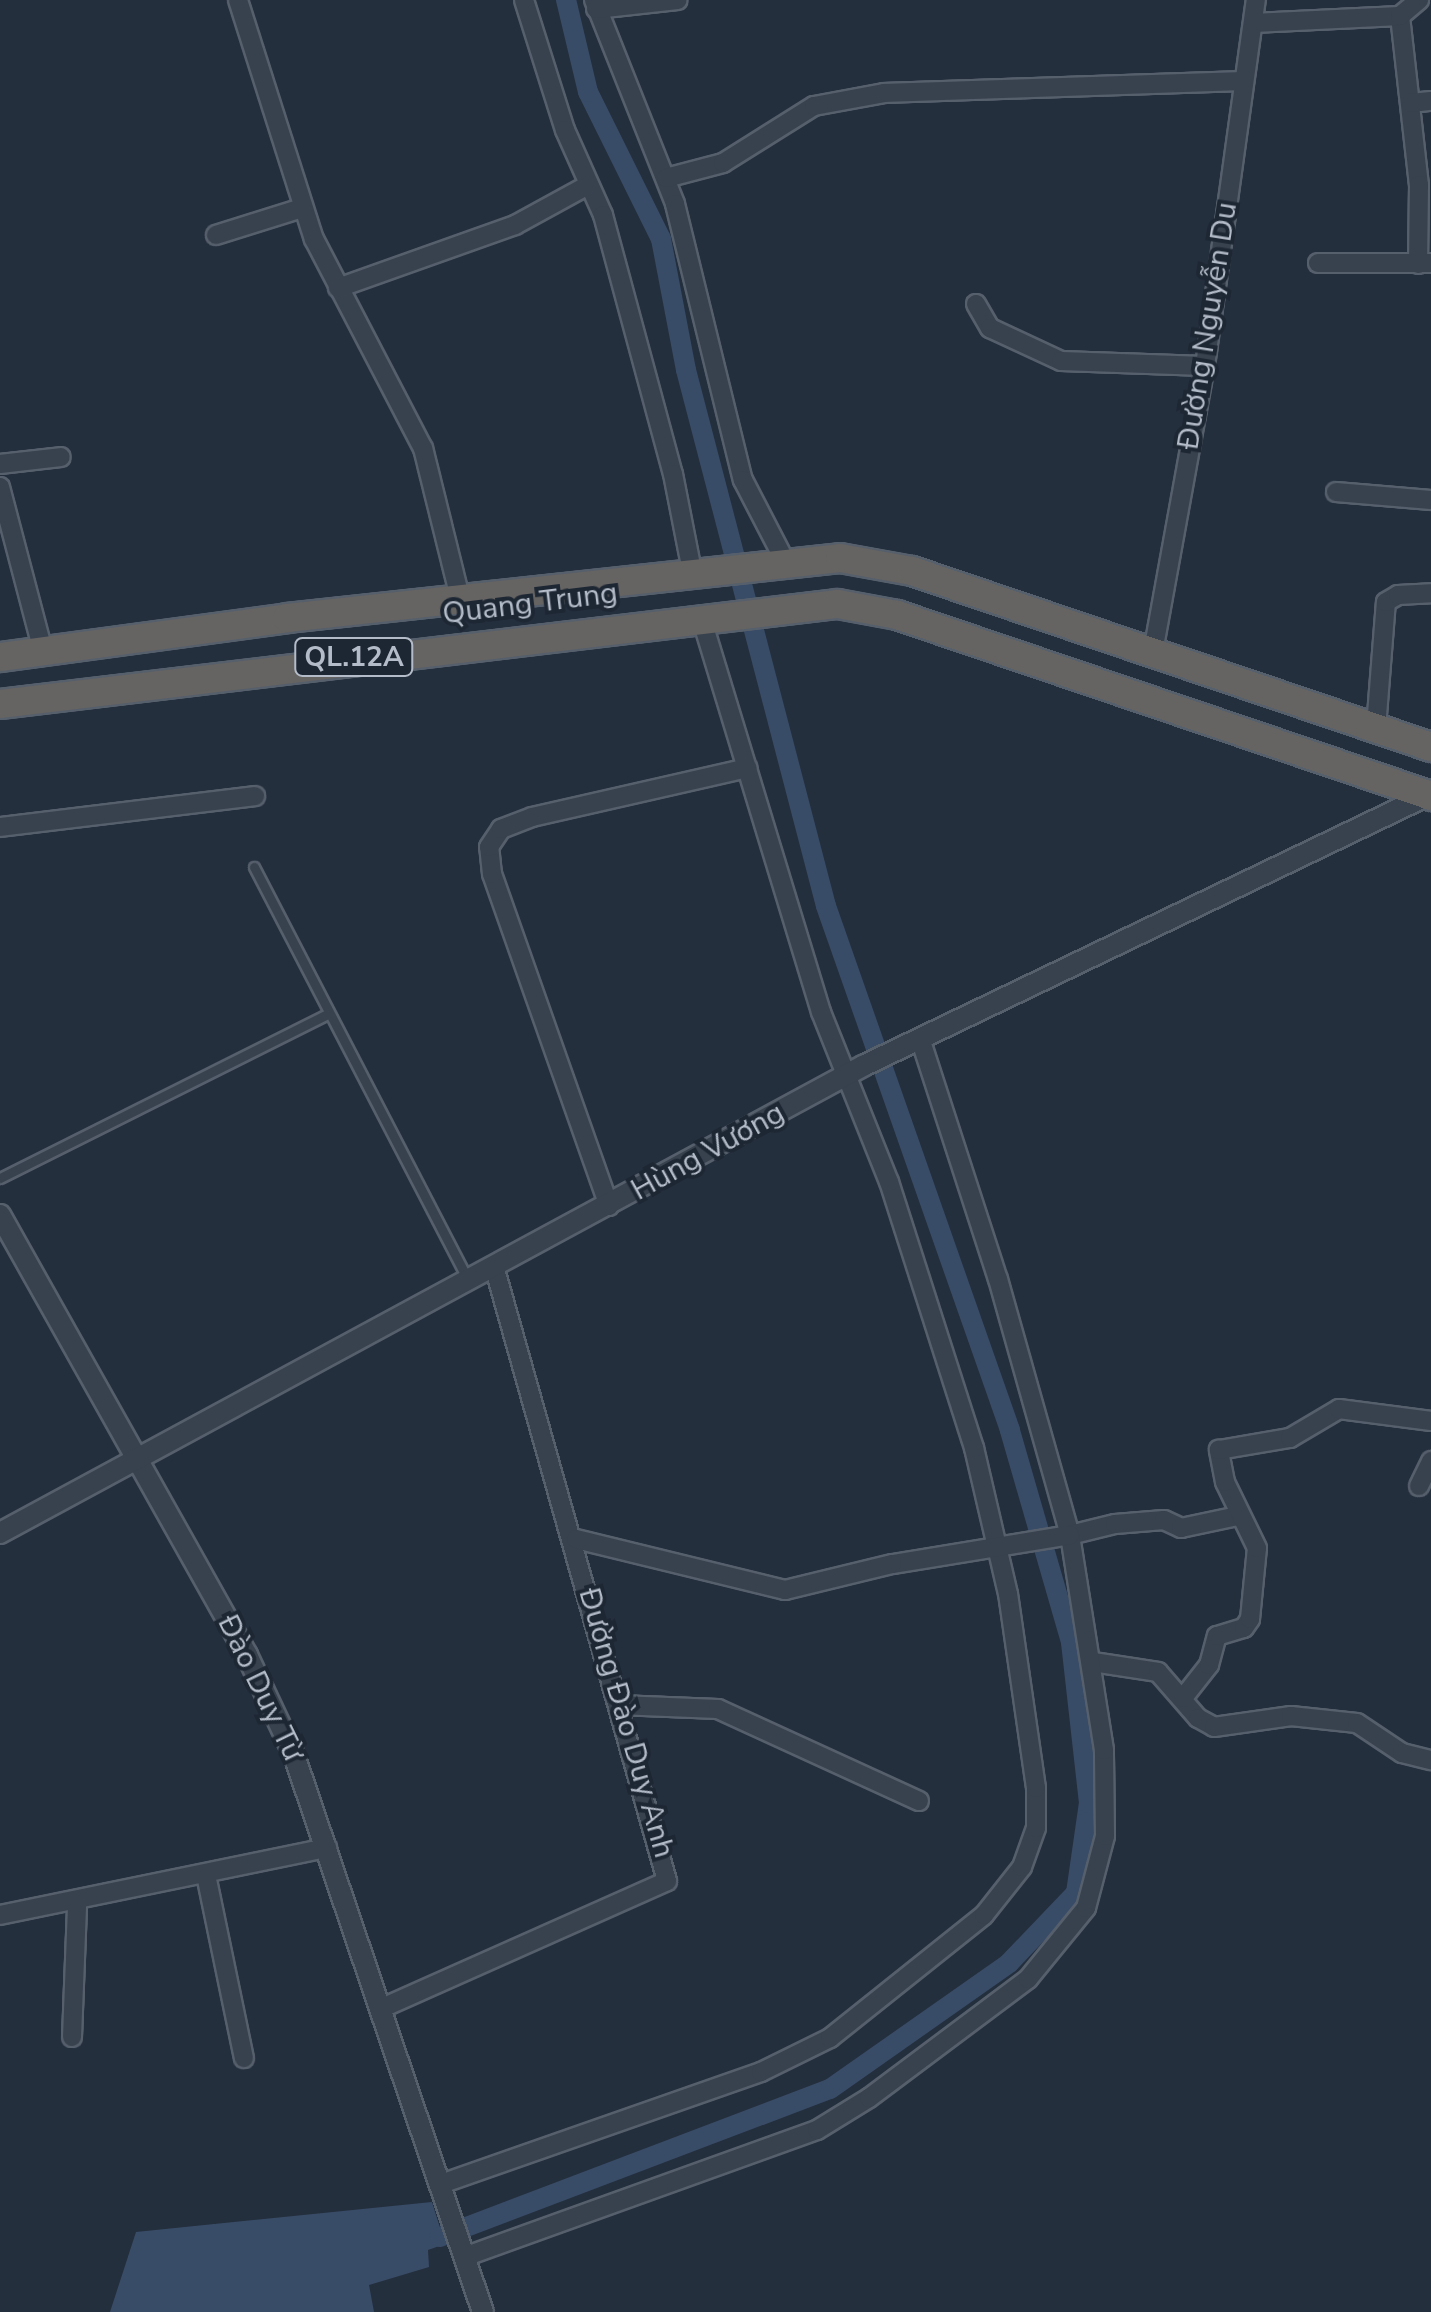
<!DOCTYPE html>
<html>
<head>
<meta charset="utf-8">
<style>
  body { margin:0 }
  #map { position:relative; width:1431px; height:2312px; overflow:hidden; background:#242f3e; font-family:"Nunito Sans",sans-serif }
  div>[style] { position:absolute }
  .water>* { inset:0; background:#394c67 }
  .canal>* { height:20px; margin:-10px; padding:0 10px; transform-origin:10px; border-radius:10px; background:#394c67 }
  .roads { filter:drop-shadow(2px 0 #565f6c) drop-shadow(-2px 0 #565f6c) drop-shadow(0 2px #565f6c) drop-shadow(0 -2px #565f6c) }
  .service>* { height:9px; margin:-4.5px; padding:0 4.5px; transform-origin:4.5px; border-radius:4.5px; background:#38414e }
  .minor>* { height:18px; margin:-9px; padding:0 9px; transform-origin:9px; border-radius:9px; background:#38414e }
  .tertiary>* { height:20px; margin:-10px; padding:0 10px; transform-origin:10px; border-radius:10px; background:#38414e }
  .trunk>* { height:28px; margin:-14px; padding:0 14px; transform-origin:14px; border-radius:14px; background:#656462 }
  span { translate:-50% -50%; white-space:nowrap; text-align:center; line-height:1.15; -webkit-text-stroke:8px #1d2633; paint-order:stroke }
  .shield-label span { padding:2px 8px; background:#1d2633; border:2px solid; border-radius:8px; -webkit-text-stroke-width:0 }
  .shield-label { font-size:28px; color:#b4bcc9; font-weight:700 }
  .street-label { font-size:30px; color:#b4bcc9 }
</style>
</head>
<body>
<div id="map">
  <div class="water">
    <i style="clip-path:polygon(432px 2202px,445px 2244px,428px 2250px,429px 2267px,369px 2285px,374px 2312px,110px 2312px,136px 2232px)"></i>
  </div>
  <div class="canal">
    <i style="left:440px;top:2237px;width:417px;rotate:-20.8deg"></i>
    <i style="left:830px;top:2089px;width:219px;rotate:-35.1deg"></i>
    <i style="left:1009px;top:1963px;width:97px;rotate:-46.3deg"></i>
    <i style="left:1076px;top:1893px;width:91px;rotate:-81.8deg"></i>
    <i style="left:1089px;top:1803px;width:162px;rotate:-96.4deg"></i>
    <i style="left:1071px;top:1642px;width:221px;rotate:-106.1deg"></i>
    <i style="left:1010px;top:1430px;width:555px;rotate:-109.35deg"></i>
    <i style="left:826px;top:906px;width:554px;rotate:-104.64deg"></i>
    <i style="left:686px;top:370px;width:133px;rotate:-100.8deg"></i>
    <i style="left:661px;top:239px;width:164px;rotate:-116.4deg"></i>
    <i style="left:588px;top:92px;width:95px;rotate:-103.4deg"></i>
  </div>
  <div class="roads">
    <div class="service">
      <i style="left:254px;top:867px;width:464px;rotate:62.6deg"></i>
      <i style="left:0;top:1178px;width:366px;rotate:-26.6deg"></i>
    </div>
    <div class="minor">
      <i style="left:238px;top:0;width:251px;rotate:72.4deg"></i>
      <i style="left:314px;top:239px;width:236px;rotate:62.5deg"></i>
      <i style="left:423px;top:448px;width:154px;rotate:76.1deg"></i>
      <i style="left:524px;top:0;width:136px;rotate:72.5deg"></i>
      <i style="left:565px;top:130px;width:93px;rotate:65.9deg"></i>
      <i style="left:603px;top:215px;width:268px;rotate:74.9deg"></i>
      <i style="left:673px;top:474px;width:99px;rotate:78.9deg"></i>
      <i style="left:594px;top:0;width:219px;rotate:68.3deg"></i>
      <i style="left:675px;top:204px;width:284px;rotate:76.2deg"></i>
      <i style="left:743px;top:480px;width:91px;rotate:62.6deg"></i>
      <i style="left:596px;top:9px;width:82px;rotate:-6.3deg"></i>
      <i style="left:1400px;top:16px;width:170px;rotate:83.6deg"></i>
      <i style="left:1419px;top:185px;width:79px;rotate:90.7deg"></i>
      <i style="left:1253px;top:23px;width:147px;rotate:-2.7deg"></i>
      <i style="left:1400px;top:16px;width:25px;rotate:-40deg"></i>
      <i style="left:1411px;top:103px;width:20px;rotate:-6deg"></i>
      <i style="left:666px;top:178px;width:59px;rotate:-14.7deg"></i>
      <i style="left:723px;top:163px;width:107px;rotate:-32.1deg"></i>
      <i style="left:814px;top:106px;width:71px;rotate:-10.5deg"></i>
      <i style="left:884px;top:93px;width:358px;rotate:-1.9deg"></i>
      <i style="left:216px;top:235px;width:90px;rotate:-17.4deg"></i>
      <i style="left:1318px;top:263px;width:113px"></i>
      <i style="left:338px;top:288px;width:188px;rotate:-19.6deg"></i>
      <i style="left:515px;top:225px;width:83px;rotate:-28.7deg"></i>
      <i style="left:976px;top:304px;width:28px;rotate:60deg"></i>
      <i style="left:990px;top:328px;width:78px;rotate:24.9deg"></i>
      <i style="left:1061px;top:361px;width:144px;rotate:2deg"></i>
      <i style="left:0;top:464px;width:61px;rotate:-6.5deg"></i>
      <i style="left:0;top:487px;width:170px;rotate:75.3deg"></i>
      <i style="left:1336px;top:492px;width:95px;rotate:4.8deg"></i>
      <i style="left:1153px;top:652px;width:291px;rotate:-79.7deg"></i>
      <i style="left:1205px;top:366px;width:370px;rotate:-82.1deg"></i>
      <i style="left:1376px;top:728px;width:126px;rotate:-85.5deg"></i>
      <i style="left:1386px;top:602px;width:14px;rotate:-30deg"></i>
      <i style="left:1398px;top:595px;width:33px;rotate:-3deg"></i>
      <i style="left:0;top:827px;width:257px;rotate:-6.9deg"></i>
      <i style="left:921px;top:1041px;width:250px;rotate:72.1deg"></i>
      <i style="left:998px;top:1279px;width:266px;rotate:74.3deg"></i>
      <i style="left:1070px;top:1535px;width:46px;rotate:-13.7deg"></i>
      <i style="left:1115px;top:1524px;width:49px;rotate:-4.7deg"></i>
      <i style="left:1164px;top:1520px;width:19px;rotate:25deg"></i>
      <i style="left:1181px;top:1528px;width:58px;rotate:-11.9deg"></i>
      <i style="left:609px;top:1206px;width:352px;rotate:-109.4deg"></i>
      <i style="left:492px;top:874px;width:27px;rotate:-96deg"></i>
      <i style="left:489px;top:847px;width:22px;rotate:-56deg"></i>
      <i style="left:501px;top:829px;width:33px;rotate:-21deg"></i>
      <i style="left:532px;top:817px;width:221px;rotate:-12.8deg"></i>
      <i style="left:1419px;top:1486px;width:28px;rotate:-64deg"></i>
      <i style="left:1093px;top:1662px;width:66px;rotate:8.7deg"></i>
      <i style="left:1158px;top:1672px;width:61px;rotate:49deg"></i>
      <i style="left:1198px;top:1718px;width:18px;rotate:29deg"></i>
      <i style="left:1214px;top:1727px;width:78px;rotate:-8.1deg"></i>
      <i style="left:1291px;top:1716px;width:66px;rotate:6.1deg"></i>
      <i style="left:1357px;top:1723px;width:54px;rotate:33.7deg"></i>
      <i style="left:1402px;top:1753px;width:30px;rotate:14deg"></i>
      <i style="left:1183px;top:1698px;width:42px;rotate:-51.8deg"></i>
      <i style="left:1209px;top:1665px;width:30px;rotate:-75deg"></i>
      <i style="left:1217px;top:1636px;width:28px;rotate:-17deg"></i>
      <i style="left:1244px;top:1628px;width:11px;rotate:-56deg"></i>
      <i style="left:1250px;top:1619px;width:71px;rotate:-84.4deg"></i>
      <i style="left:1257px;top:1548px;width:73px;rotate:-115.9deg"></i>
      <i style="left:1225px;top:1482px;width:33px;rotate:-101deg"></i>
      <i style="left:1219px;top:1450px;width:72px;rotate:-9.6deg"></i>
      <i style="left:1290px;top:1438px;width:57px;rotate:-30.6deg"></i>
      <i style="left:1339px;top:1409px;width:93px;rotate:7.4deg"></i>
      <i style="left:618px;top:1705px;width:100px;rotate:2.3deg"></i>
      <i style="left:718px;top:1709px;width:221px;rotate:24.6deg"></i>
      <i style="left:206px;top:1875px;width:187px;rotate:78.3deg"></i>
      <i style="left:0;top:1915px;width:334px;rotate:-11.6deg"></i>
      <i style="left:382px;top:2008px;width:312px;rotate:-24deg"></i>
      <i style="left:667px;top:1881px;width:639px;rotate:-105.71deg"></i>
      <i style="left:72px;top:2037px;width:133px;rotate:-87.8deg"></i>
      <i style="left:441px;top:2184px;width:339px;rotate:-19.3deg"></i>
      <i style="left:761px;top:2072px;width:77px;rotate:-26.2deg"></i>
      <i style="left:830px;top:2038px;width:197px;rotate:-38.6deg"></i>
      <i style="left:984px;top:1915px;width:61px;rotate:-51.6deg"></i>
      <i style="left:1022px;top:1867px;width:41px;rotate:-70.3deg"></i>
      <i style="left:1036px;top:1828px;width:40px;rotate:-90deg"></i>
      <i style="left:1036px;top:1788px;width:196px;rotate:-98.2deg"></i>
      <i style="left:1008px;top:1594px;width:150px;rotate:-103.1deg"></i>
      <i style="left:974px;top:1448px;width:279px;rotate:-107.7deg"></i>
      <i style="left:889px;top:1182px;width:183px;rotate:-111.8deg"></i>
      <i style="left:821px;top:1012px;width:413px;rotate:-106.9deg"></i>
      <i style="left:464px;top:2257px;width:375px;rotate:-19.8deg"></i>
      <i style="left:817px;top:2130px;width:61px;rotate:-31.6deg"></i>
      <i style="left:869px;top:2098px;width:199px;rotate:-36.8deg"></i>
      <i style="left:1028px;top:1979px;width:92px;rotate:-50.8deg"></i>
      <i style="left:1086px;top:1908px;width:74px;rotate:-75.2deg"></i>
      <i style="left:1105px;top:1836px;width:86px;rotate:-90.7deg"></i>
      <i style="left:1104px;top:1750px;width:218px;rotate:-99deg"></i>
      <i style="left:1070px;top:1535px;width:180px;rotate:170.7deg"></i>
      <i style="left:892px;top:1564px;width:110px;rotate:166.3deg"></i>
      <i style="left:785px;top:1590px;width:215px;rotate:-166.3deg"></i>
    </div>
    <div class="tertiary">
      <i style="left:0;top:1215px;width:505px;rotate:60.69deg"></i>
      <i style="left:247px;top:1655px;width:110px;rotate:64.8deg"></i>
      <i style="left:294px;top:1755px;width:588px;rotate:71.26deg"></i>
      <i style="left:0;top:1533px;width:983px;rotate:-28.42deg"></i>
      <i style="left:865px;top:1065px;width:624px;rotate:-25.62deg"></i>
    </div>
    <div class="trunk">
      <i style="left:0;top:657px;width:290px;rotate:-7.7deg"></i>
      <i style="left:287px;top:618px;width:556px;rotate:-6.19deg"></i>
      <i style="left:840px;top:558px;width:73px;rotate:10.2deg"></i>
      <i style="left:912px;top:571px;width:548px;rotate:18.73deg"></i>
      <i style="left:0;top:704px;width:844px;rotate:-6.81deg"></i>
      <i style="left:838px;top:604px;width:60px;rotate:10.6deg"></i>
      <i style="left:897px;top:615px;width:564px;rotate:18.72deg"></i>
    </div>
  </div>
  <div class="shield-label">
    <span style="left:354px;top:657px">QL.12A</span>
  </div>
  <div class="street-label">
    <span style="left:1208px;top:326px;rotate:-81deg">Đường Nguyễn Du</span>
    <span style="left:530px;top:604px;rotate:-7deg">Quang Trung</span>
    <span style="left:708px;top:1152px;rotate:-29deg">Hùng Vương</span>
    <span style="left:260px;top:1688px;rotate:64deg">Đào Duy Từ</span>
    <span style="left:626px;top:1723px;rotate:74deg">Đường Đào Duy Anh</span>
  </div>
</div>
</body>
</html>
